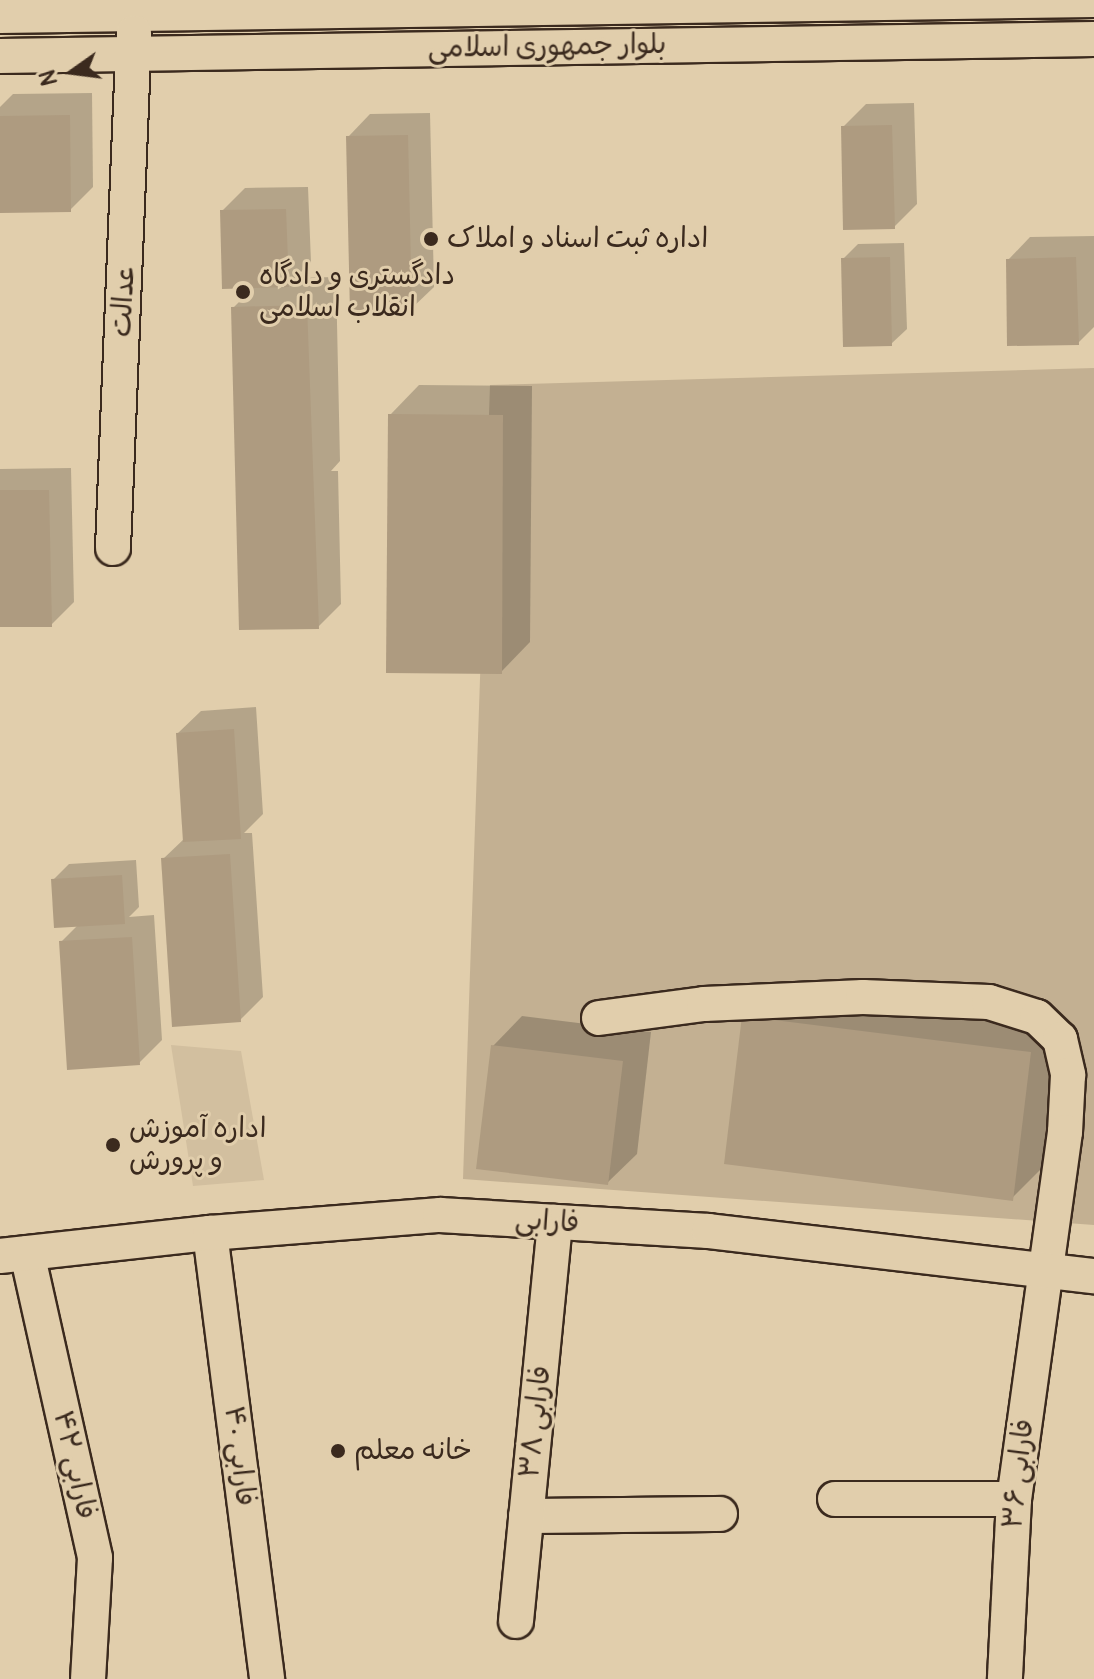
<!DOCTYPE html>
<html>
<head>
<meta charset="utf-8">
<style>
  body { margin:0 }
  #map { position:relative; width:1094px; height:1679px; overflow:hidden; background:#e1ceac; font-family:Pangolin,"Playpen Sans Arabic",sans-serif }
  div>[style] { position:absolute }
  .built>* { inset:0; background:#d2bf9f }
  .green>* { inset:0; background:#c3b092 }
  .shadow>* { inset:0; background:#0003 }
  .building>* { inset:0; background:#ae9b80 }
  .roads { filter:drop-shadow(2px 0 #3b2a1e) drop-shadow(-2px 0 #3b2a1e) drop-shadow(0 2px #3b2a1e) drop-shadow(0 -2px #3b2a1e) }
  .minor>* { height:34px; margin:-17px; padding:0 17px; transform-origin:17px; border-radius:17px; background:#e1ceac }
  .dots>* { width:22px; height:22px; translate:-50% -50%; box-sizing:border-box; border:4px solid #e1ceac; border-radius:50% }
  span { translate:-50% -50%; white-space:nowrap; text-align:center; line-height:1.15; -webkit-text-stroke:6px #e1ceac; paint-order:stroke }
  .street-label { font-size:28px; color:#3b2a1e }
  .poi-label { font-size:28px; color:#3b2a1e }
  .left { translate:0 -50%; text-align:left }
  .north { position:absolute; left:32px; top:32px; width:80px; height:80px; -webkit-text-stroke:6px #e1ceac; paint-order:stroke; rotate:256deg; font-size:22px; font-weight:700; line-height:32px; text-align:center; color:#3b2a1e }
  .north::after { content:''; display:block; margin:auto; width:28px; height:36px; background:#3b2a1e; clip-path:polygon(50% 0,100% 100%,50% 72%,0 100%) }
</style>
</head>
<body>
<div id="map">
  <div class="built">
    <i style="clip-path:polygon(171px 1045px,241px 1051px,264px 1180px,193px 1186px)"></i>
  </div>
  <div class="green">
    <i style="clip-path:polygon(1094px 368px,1094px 1225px,463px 1179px,490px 385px)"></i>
  </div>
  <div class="shadow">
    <i style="clip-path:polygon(92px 93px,93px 187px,70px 210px,0 211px,0 107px,13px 94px)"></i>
    <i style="clip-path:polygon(914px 103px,917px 204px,894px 227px,843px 127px,866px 104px)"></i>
    <i style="clip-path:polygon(430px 113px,434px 287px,411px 309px,348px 137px,370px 114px)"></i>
    <i style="clip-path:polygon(308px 187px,311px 262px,295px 278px,336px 277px,340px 461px,331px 471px,338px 471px,341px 604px,318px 627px,233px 308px,255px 286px,222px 211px,245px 188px)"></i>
    <i style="clip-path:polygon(1094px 236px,1094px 327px,1078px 343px,1008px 260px,1030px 237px)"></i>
    <i style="clip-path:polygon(904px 243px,907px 329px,891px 344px,843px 259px,858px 244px)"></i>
    <i style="clip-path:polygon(419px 385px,532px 386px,530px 642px,501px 672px,390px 415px)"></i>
    <i style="clip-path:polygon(71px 468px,74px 602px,51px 625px,0 625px,0 469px)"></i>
    <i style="clip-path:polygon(256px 707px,263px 814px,244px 833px,252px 833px,263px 997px,240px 1020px,163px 859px,185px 838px,178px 733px,201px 711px)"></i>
    <i style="clip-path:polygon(136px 860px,139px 907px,129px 917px,154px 915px,162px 1040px,139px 1063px,61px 942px,78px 925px,53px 880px,69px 864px)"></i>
    <i style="clip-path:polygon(773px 987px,1059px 1023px,1041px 1169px,1012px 1198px,744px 1016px)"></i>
    <i style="clip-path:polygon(522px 1016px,651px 1032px,637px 1154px,607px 1183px,493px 1046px)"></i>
  </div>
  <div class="building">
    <i style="clip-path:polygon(70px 115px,71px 212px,0 213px,0 116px)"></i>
    <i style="clip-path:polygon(892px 125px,895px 229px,843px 230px,841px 126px)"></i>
    <i style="clip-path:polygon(408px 135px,412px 311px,350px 313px,346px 136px)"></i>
    <i style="clip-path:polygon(286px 209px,289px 287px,222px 289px,220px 210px)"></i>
    <i style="clip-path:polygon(890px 257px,892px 346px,843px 347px,841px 258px)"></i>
    <i style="clip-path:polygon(1076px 257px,1079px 345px,1007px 346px,1006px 259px)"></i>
    <i style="clip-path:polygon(307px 305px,319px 629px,239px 630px,231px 307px)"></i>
    <i style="clip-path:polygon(388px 414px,503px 415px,502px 674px,386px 673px)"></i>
    <i style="clip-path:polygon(0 490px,49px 490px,52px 627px,0 627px)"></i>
    <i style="clip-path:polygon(234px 729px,241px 839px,183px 842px,176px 733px)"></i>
    <i style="clip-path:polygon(230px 854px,241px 1022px,172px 1027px,161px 858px)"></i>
    <i style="clip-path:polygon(122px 875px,125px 924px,54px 928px,51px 879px)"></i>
    <i style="clip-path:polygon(132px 937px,140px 1065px,67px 1070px,59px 941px)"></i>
    <i style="clip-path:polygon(742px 1016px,1031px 1052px,1013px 1201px,724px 1164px)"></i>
    <i style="clip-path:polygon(491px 1045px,623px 1061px,608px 1185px,476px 1169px)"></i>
  </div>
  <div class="roads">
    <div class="minor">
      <i style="left:0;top:16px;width:1094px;rotate:-0.84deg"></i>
      <i style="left:0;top:56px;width:1094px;rotate:-0.89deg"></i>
      <i style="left:113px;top:548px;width:516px;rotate:-87.67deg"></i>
      <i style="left:599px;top:1018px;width:106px;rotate:-7.6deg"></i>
      <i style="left:704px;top:1004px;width:159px;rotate:-2.5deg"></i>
      <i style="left:863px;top:997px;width:126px;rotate:2.3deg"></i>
      <i style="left:989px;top:1002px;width:50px;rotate:17.4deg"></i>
      <i style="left:1037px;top:1017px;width:32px;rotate:44deg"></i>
      <i style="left:1060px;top:1039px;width:37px;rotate:77deg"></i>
      <i style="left:1068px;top:1075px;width:57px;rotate:93deg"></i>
      <i style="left:1065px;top:1132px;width:371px;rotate:97.9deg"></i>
      <i style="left:1014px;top:1499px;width:180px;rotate:92.9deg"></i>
      <i style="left:210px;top:1233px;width:450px;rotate:82.7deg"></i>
      <i style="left:27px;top:1253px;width:312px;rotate:77.4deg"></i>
      <i style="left:95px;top:1558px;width:121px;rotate:93.3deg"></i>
      <i style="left:0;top:1256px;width:211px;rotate:-6.3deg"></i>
      <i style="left:210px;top:1233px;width:231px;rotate:-4.5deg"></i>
      <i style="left:440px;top:1215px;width:269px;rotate:3.4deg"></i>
      <i style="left:709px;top:1231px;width:388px;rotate:6.7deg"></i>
      <i style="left:835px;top:1499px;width:179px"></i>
      <i style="left:526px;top:1516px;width:194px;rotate:-0.6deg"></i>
      <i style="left:516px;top:1621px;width:401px;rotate:-84.4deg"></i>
    </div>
  </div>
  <div class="dots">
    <i style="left:431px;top:239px;background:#3b2a1e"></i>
    <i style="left:243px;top:292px;background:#3b2a1e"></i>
    <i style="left:113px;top:1145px;background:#3b2a1e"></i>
    <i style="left:338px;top:1451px;background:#3b2a1e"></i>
  </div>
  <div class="street-label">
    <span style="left:547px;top:47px;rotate:-1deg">بلوار جمهوری اسلامی</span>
    <span style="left:124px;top:301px;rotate:-87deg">عدالت</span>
    <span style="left:547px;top:1222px;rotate:3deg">فارابی</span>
    <span style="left:536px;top:1422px;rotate:-84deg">فارابی ۳۸</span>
    <span style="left:239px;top:1456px;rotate:83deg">فارابی ۴۰</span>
    <span style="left:74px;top:1465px;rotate:77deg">فارابی ۴۲</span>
    <span style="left:1019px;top:1474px;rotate:-84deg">فارابی ۳۶</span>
  </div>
  <div class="poi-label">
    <span class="left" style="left:447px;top:239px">اداره ثبت اسناد و املاک</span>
    <span class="left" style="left:259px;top:292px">دادگستری و دادگاه<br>انقلاب اسلامی</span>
    <span class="left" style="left:129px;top:1145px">اداره آموزش<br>و پرورش</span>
    <span class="left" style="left:354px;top:1451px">خانه معلم</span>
  </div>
  <div class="north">N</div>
</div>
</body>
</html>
